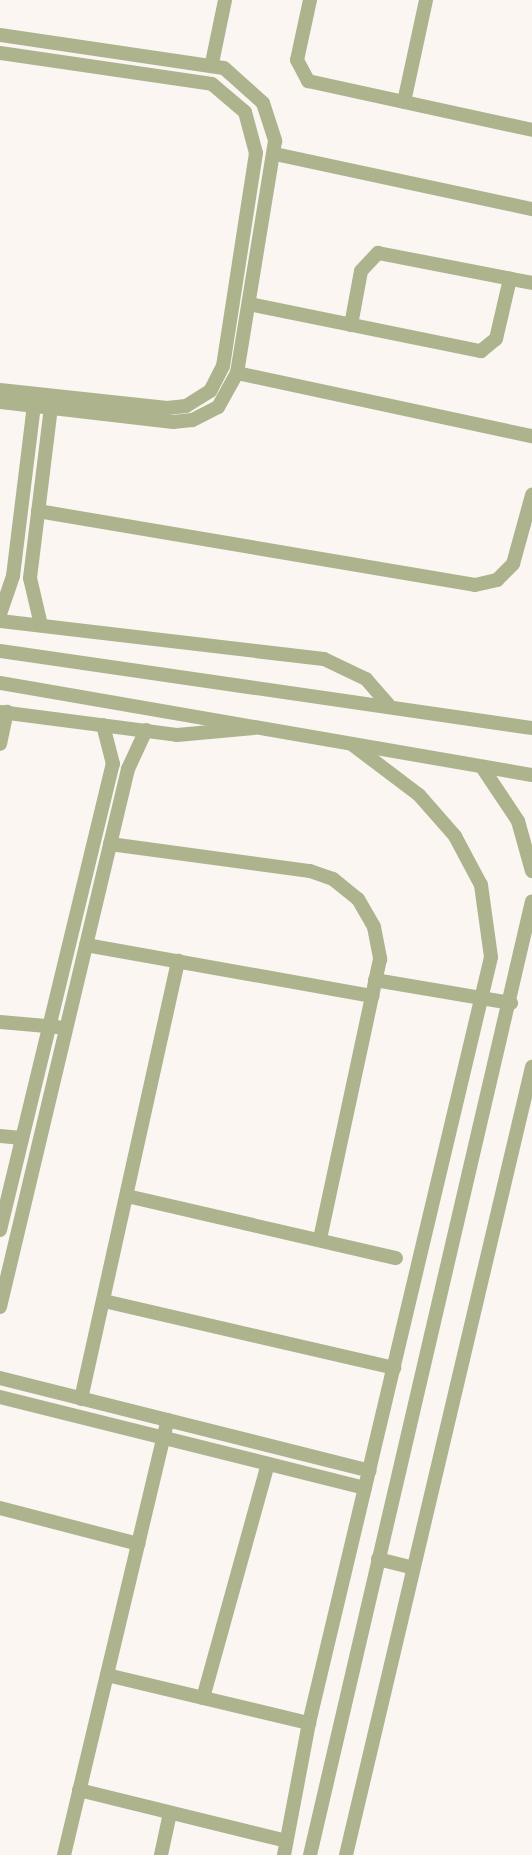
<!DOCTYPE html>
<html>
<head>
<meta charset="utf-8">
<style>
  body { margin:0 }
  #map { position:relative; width:532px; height:1855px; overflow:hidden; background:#fbf6f2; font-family:"Libre Baskerville",serif }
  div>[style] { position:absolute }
  .minor>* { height:14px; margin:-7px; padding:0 7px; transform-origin:7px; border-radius:7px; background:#adb38d }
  span { translate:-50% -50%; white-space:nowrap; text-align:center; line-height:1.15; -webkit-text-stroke:4.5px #fff; paint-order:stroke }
</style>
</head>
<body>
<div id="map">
  <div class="minor">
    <i style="left:310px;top:0;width:61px;rotate:102.2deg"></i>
    <i style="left:297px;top:60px;width:24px;rotate:62deg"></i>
    <i style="left:308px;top:81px;width:229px;rotate:12.3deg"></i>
    <i style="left:0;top:35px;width:226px;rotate:8.4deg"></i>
    <i style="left:224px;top:68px;width:52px;rotate:41.9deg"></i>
    <i style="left:263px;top:103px;width:40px;rotate:72deg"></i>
    <i style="left:275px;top:141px;width:235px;rotate:99.3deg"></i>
    <i style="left:237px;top:373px;width:39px;rotate:119deg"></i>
    <i style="left:218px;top:407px;width:29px;rotate:153deg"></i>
    <i style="left:192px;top:420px;width:19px;rotate:174deg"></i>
    <i style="left:173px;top:422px;width:174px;rotate:-173.4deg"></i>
    <i style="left:0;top:53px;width:214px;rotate:8.3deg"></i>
    <i style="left:212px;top:84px;width:43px;rotate:40.3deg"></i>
    <i style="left:245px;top:112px;width:42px;rotate:75deg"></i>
    <i style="left:256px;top:153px;width:216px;rotate:98.8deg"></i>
    <i style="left:223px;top:366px;width:28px;rotate:117deg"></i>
    <i style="left:210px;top:391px;width:28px;rotate:148deg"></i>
    <i style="left:186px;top:406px;width:19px;rotate:174deg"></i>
    <i style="left:167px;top:408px;width:168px;rotate:-173.8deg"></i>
    <i style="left:212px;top:63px;width:64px;rotate:-78.3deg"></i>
    <i style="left:404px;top:102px;width:104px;rotate:-77.8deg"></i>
    <i style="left:275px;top:154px;width:263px;rotate:12.1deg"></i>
    <i style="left:249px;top:304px;width:237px;rotate:11.5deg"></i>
    <i style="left:481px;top:351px;width:19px;rotate:-39deg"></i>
    <i style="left:496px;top:339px;width:62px;rotate:-76.9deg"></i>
    <i style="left:351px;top:325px;width:55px;rotate:-79.5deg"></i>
    <i style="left:361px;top:271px;width:25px;rotate:-47deg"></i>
    <i style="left:378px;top:253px;width:157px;rotate:11deg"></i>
    <i style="left:237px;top:373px;width:302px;rotate:12.1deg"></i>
    <i style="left:38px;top:511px;width:443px;rotate:9.6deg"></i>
    <i style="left:475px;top:585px;width:23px;rotate:-13deg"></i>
    <i style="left:497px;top:580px;width:23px;rotate:-45deg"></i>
    <i style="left:513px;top:564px;width:72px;rotate:-74.6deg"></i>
    <i style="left:0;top:614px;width:40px;rotate:-71.1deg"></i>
    <i style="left:13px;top:576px;width:171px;rotate:-83deg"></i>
    <i style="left:0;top:621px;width:326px;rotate:6.7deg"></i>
    <i style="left:324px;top:659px;width:47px;rotate:25.5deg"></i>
    <i style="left:366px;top:679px;width:35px;rotate:49deg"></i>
    <i style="left:41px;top:625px;width:48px;rotate:-103.2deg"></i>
    <i style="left:30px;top:578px;width:171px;rotate:-83deg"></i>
    <i style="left:0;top:651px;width:538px;rotate:8.24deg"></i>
    <i style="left:0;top:683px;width:540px;rotate:9.81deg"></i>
    <i style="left:0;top:712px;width:178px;rotate:7.4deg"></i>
    <i style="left:177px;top:735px;width:77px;rotate:-5.2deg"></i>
    <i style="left:0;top:744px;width:33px;rotate:-78deg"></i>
    <i style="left:482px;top:767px;width:65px;rotate:56.3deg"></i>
    <i style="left:518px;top:821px;width:52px;rotate:74.4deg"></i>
    <i style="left:110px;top:844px;width:202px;rotate:7.7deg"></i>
    <i style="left:310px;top:871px;width:24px;rotate:19deg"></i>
    <i style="left:333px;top:879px;width:32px;rotate:39deg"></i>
    <i style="left:358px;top:899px;width:32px;rotate:60deg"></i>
    <i style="left:374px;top:927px;width:33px;rotate:79deg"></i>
    <i style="left:380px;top:959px;width:287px;rotate:102.1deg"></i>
    <i style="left:86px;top:945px;width:291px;rotate:10.1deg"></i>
    <i style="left:375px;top:980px;width:138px;rotate:9.6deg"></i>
    <i style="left:0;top:1022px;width:58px;rotate:4.9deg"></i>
    <i style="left:0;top:1136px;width:22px;rotate:5deg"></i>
    <i style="left:127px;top:1196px;width:276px;rotate:13deg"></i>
    <i style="left:0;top:1230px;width:480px;rotate:-76.4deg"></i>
    <i style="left:113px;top:764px;width:40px;rotate:-104.4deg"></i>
    <i style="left:104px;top:1301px;width:298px;rotate:13deg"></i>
    <i style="left:0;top:1307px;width:553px;rotate:-76.62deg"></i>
    <i style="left:128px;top:769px;width:43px;rotate:-65.2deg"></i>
    <i style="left:0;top:1378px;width:381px;rotate:14.1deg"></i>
    <i style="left:0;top:1397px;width:376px;rotate:14deg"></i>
    <i style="left:81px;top:1399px;width:449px;rotate:-77.5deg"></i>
    <i style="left:0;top:1508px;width:143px;rotate:14.6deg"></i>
    <i style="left:378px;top:1559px;width:34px;rotate:14deg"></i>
    <i style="left:107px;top:1675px;width:208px;rotate:13.4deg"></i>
    <i style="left:203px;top:1698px;width:243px;rotate:-74.5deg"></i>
    <i style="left:79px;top:1790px;width:213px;rotate:13.8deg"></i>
    <i style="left:64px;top:1855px;width:447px;rotate:-76.6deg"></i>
    <i style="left:161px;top:1855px;width:43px;rotate:-77.9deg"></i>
    <i style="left:284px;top:1855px;width:134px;rotate:-79.3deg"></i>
    <i style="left:309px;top:1723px;width:787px;rotate:-76.63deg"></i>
    <i style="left:491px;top:957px;width:73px;rotate:-97.9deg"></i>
    <i style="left:481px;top:885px;width:55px;rotate:-118deg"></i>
    <i style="left:455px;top:836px;width:55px;rotate:-131.3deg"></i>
    <i style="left:419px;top:795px;width:83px;rotate:-142.9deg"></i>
    <i style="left:310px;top:1855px;width:979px;rotate:-76.9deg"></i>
    <i style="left:346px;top:1855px;width:810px;rotate:-76.72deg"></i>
  </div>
</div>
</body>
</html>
